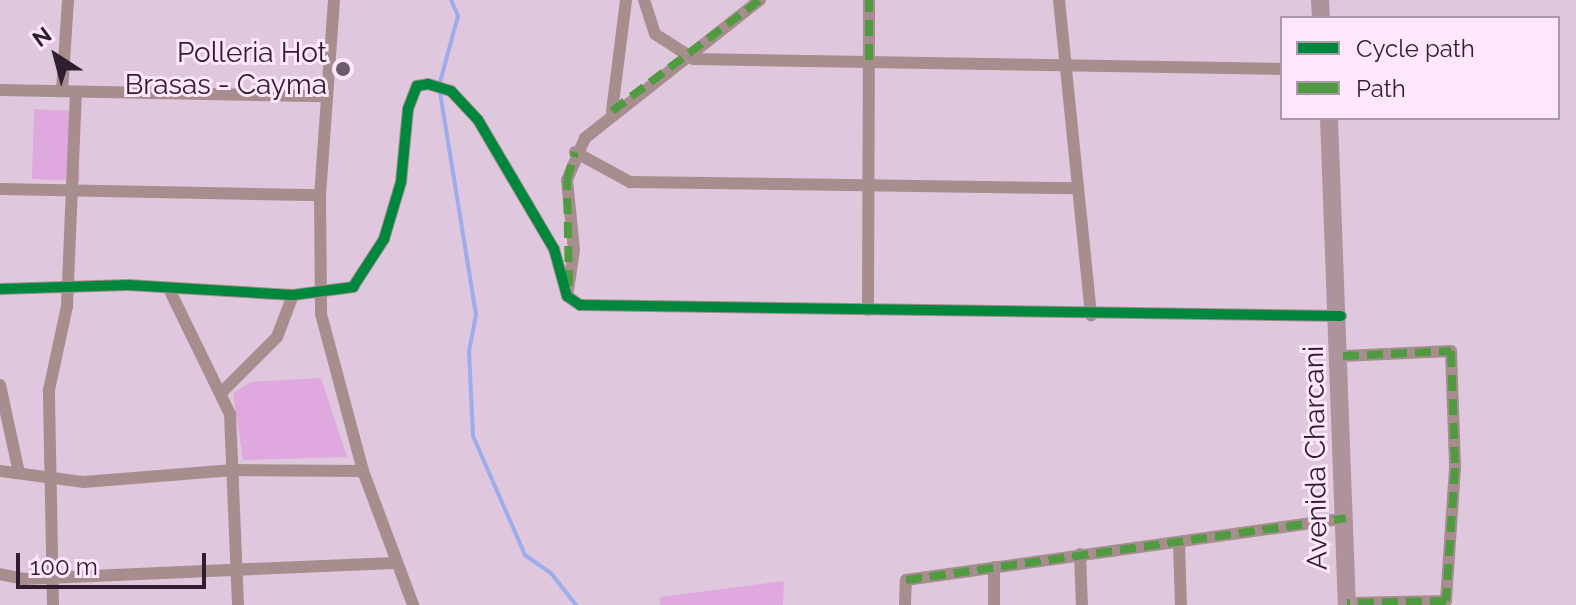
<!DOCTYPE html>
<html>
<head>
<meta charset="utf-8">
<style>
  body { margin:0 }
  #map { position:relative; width:1576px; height:605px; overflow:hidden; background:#dfc8de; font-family:Raleway,sans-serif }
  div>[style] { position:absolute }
  .green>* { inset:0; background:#dfa8de }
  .stream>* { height:4px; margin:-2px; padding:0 2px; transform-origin:2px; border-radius:2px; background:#9daceb }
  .minor>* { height:12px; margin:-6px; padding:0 6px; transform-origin:6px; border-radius:6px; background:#a78d8e }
  .secondary>* { height:18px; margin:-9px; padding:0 9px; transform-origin:9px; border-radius:9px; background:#af939a }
  .quiet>* { height:8px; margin-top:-4px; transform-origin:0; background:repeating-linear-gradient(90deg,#509a42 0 16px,transparent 0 24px) }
  .cycleway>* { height:10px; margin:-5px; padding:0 5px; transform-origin:5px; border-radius:5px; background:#00873e }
  .dots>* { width:22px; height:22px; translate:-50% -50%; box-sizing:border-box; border:4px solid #fde7fc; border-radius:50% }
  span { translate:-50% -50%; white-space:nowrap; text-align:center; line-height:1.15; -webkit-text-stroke:6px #fde7fc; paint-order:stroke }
  .poi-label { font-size:28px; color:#2f1f2e }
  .right { translate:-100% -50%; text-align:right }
  .street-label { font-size:28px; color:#2f1f2e }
  .legend { position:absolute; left:1280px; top:16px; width:280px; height:104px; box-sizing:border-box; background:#fde7fc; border:2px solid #ab97aa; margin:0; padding:10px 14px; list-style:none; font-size:24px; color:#2f1f2e }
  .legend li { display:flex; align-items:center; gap:16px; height:40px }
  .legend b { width:40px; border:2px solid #ab97aa }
  .north { position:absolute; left:16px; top:16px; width:80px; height:80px; -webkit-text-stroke:6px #fde7fc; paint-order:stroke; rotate:324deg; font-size:22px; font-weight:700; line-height:32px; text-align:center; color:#2f1f2e }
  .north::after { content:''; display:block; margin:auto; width:28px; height:36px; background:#2f1f2e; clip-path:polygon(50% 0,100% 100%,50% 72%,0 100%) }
  .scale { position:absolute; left:16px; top:553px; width:190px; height:36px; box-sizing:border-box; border:4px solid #2f1f2e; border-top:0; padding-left:10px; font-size:24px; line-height:28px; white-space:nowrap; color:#2f1f2e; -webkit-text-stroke:6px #fde7fc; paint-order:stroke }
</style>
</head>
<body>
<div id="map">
  <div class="green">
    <i style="clip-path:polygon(34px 109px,75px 111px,80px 181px,32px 179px)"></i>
    <i style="clip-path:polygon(321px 378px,347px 457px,243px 460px,233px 393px,251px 382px)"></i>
    <i style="clip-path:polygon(784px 581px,783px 605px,660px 605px,660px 597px)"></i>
  </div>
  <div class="stream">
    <i style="left:451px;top:0;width:17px;rotate:66deg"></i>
    <i style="left:458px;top:16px;width:73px;rotate:105.2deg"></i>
    <i style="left:439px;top:86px;width:232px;rotate:80.8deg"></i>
    <i style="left:476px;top:315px;width:37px;rotate:101deg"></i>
    <i style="left:469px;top:351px;width:85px;rotate:87.3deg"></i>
    <i style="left:473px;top:436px;width:130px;rotate:66.4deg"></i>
    <i style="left:525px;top:555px;width:32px;rotate:35deg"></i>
    <i style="left:551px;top:573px;width:41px;rotate:52deg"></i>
  </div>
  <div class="minor">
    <i style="left:334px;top:0;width:196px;rotate:94.1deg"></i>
    <i style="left:320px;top:195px;width:119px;rotate:89.5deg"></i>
    <i style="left:321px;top:314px;width:163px;rotate:75deg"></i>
    <i style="left:363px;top:471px;width:143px;rotate:69.5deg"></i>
    <i style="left:644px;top:0;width:36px;rotate:72deg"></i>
    <i style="left:655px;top:34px;width:46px;rotate:32.7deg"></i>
    <i style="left:694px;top:59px;width:588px;rotate:0.97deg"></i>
    <i style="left:1059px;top:0;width:317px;rotate:84.2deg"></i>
    <i style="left:0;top:90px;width:327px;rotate:1.1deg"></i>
    <i style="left:62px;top:91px;width:91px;rotate:-86.2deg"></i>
    <i style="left:612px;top:111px;width:112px;rotate:-82.8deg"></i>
    <i style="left:575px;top:152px;width:63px;rotate:28.6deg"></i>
    <i style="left:630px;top:182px;width:446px;rotate:0.8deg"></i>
    <i style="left:0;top:189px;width:320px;rotate:1.1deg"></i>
    <i style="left:0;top:289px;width:128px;rotate:-1.8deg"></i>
    <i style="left:128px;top:285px;width:165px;rotate:3.5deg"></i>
    <i style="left:293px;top:295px;width:61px;rotate:-7.6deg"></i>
    <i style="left:353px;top:287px;width:57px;rotate:-57.1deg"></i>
    <i style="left:384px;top:239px;width:59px;rotate:-73.4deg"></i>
    <i style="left:401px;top:182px;width:73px;rotate:-84.5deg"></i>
    <i style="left:408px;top:109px;width:25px;rotate:-69deg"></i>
    <i style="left:417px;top:86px;width:11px;rotate:-10deg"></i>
    <i style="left:428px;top:84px;width:24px;rotate:17deg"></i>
    <i style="left:451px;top:91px;width:40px;rotate:47deg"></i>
    <i style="left:478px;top:120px;width:150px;rotate:59.5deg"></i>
    <i style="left:554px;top:249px;width:49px;rotate:74.5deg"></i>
    <i style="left:567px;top:296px;width:16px;rotate:35deg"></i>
    <i style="left:580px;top:305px;width:761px;rotate:0.83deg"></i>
    <i style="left:568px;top:290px;width:40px;rotate:-81.5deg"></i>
    <i style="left:574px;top:250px;width:70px;rotate:-95.7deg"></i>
    <i style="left:567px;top:180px;width:46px;rotate:-66.8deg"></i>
    <i style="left:585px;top:138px;width:223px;rotate:-38.3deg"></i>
    <i style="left:171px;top:293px;width:135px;rotate:64deg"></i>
    <i style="left:230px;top:414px;width:191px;rotate:87.6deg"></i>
    <i style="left:868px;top:310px;width:310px;rotate:-89.8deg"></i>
    <i style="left:1343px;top:356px;width:108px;rotate:-2.7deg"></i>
    <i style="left:1451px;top:351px;width:117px;rotate:88deg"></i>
    <i style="left:1455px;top:468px;width:133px;rotate:93.9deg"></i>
    <i style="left:1446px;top:601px;width:99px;rotate:178.8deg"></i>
    <i style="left:0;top:385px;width:90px;rotate:77.8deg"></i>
    <i style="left:223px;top:391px;width:76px;rotate:-45deg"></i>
    <i style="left:277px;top:337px;width:45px;rotate:-69.1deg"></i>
    <i style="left:0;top:471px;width:85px;rotate:7.5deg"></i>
    <i style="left:84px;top:482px;width:150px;rotate:-4.6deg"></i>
    <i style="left:234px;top:470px;width:129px;rotate:0.4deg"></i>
    <i style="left:1179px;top:543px;width:62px;rotate:88.2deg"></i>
    <i style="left:1080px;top:554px;width:51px;rotate:87.8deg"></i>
    <i style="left:0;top:574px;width:25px;rotate:12deg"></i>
    <i style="left:24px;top:579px;width:369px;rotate:-2.5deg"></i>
    <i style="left:53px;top:605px;width:215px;rotate:-91.1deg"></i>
    <i style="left:49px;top:390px;width:86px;rotate:-77.9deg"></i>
    <i style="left:67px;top:306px;width:214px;rotate:-87.6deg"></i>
    <i style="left:905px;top:605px;width:25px;rotate:-88deg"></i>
    <i style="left:906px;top:580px;width:444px;rotate:-8deg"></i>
    <i style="left:994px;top:605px;width:38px;rotate:-90deg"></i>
  </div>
  <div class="secondary">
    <i style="left:1320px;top:0;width:18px;rotate:87deg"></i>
    <i style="left:1329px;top:118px;width:487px;rotate:87.9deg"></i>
  </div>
  <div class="quiet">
    <i style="left:869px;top:60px;width:60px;rotate:-90deg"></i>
    <i style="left:612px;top:111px;width:185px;rotate:-36.9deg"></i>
    <i style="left:569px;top:286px;width:106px;rotate:-91.1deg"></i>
    <i style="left:567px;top:180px;width:29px;rotate:-74deg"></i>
    <i style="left:1343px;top:356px;width:108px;rotate:-2.7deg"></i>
    <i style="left:1451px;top:351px;width:117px;rotate:88deg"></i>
    <i style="left:1455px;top:468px;width:133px;rotate:93.9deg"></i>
    <i style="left:1446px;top:601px;width:99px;rotate:178.8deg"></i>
    <i style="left:906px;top:580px;width:444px;rotate:-8deg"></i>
  </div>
  <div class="cycleway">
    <i style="left:0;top:289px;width:128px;rotate:-1.8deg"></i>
    <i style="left:128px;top:285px;width:165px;rotate:3.5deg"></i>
    <i style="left:293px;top:295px;width:61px;rotate:-7.6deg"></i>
    <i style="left:353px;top:287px;width:57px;rotate:-57.1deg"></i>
    <i style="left:384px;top:239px;width:59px;rotate:-73.4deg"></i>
    <i style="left:401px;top:182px;width:73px;rotate:-84.5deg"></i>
    <i style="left:408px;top:109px;width:25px;rotate:-69deg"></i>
    <i style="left:417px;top:86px;width:11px;rotate:-10deg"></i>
    <i style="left:428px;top:84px;width:24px;rotate:17deg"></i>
    <i style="left:451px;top:91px;width:40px;rotate:47deg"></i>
    <i style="left:478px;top:120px;width:150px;rotate:59.5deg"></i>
    <i style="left:554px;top:249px;width:49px;rotate:74.5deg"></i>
    <i style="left:567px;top:296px;width:16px;rotate:35deg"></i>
    <i style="left:580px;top:305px;width:761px;rotate:0.83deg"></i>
  </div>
  <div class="dots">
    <i style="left:343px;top:69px;background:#6d5a6c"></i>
  </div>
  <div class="poi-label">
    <span class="right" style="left:327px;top:69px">Polleria Hot<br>Brasas - Cayma</span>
  </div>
  <div class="street-label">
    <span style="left:1316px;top:458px;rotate:-91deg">Avenida Charcani</span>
  </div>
  <ul class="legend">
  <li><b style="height:10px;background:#00873e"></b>Cycle path</li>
  <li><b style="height:10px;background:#509a42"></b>Path</li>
  </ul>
  <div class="north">N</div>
  <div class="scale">100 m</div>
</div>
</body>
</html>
